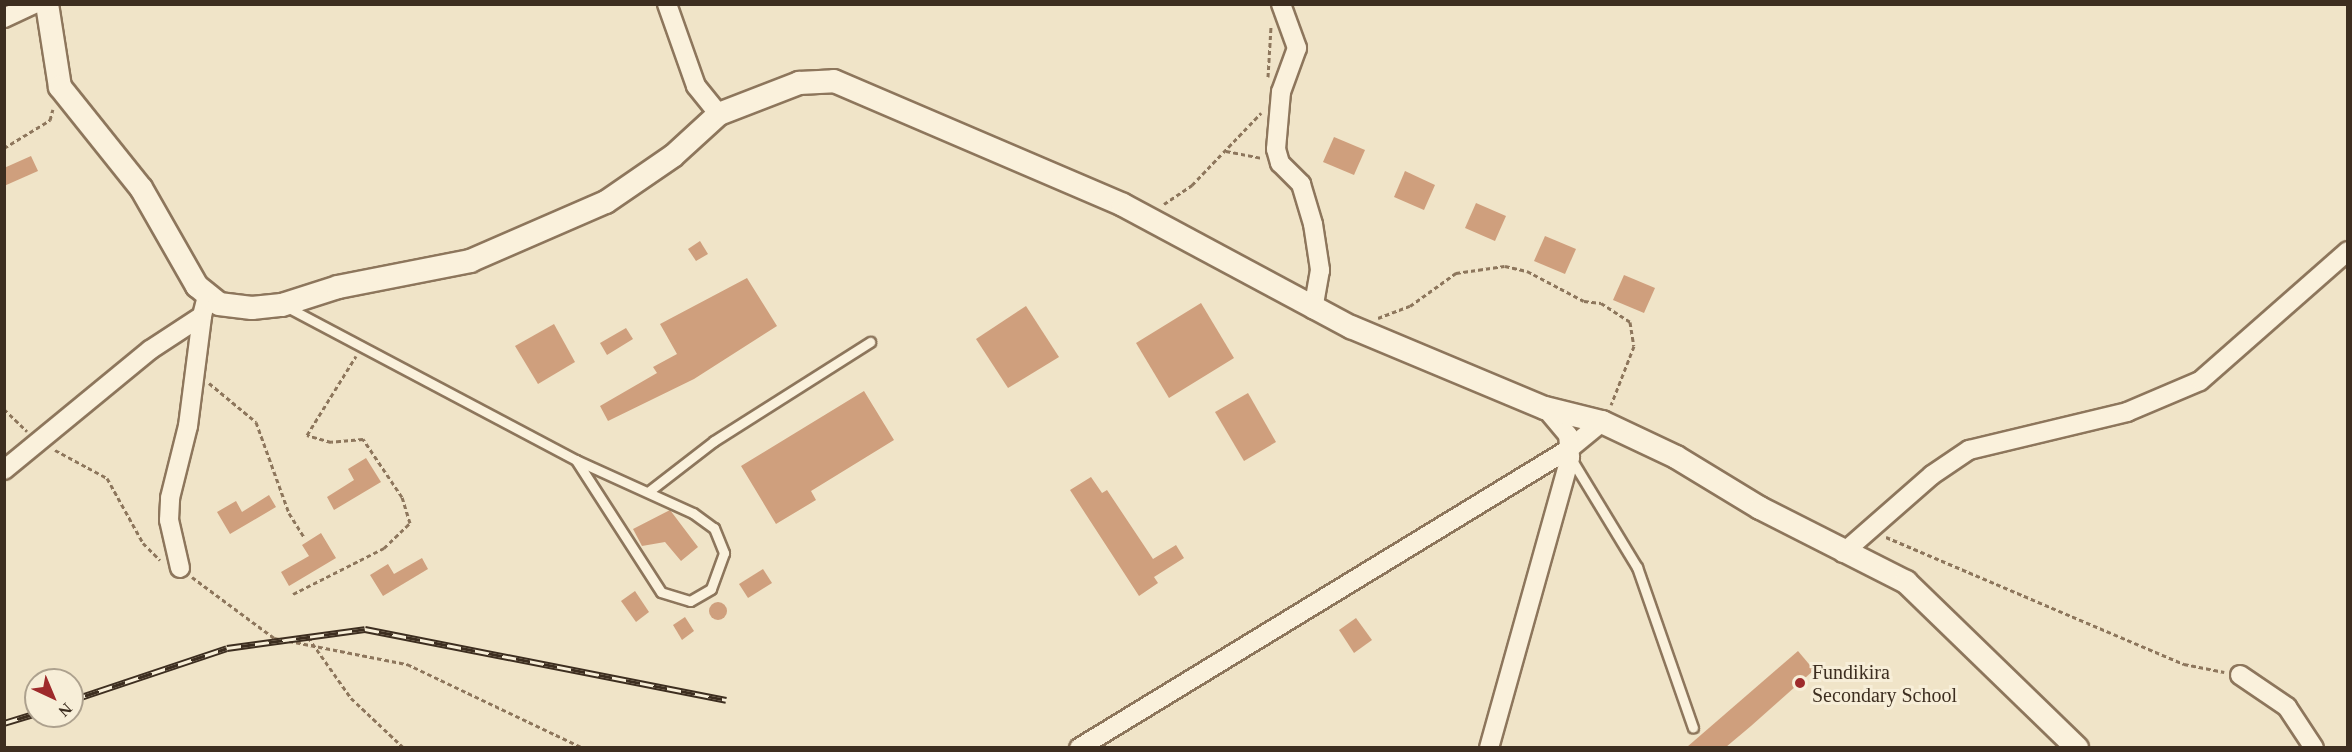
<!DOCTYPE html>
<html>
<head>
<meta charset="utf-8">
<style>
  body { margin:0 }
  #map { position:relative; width:2352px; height:752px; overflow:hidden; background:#f0e4c8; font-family:"Times New Roman",serif }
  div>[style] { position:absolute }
  .building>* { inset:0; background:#cf9f7d }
  .round { border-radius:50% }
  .path>* { height:3px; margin-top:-1.5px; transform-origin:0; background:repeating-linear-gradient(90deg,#8d765c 0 4.5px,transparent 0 7.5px) }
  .roads { filter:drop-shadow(2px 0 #8d765c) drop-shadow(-2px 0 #8d765c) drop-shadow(0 2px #8d765c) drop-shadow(0 -2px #8d765c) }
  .service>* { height:9px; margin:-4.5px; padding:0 4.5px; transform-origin:4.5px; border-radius:4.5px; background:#faf1dc }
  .minor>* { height:18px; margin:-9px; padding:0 9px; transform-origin:9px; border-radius:9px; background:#faf1dc }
  .tertiary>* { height:22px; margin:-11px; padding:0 11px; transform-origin:11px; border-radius:11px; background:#faf1dc }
  .rail>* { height:7px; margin-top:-3.5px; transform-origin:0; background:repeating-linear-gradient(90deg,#f7eed8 0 14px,#3d2e20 0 28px); box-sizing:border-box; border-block:2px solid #3d2e20 }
  .dots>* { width:16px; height:16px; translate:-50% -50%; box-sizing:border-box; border:3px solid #f7eed8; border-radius:50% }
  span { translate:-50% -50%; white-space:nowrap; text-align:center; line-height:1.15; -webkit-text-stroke:6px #f7eed8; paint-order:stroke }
  .poi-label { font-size:20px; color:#3d2e20 }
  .left { translate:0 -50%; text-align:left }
  .frame { position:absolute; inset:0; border:6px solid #3d2e20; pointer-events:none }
  .north { position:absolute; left:24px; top:668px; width:60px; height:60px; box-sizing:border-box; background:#f7eed8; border:2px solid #ada18e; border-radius:50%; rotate:136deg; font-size:16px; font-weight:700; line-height:24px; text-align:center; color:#3d2e20 }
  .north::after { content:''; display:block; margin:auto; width:21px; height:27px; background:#9e2a2b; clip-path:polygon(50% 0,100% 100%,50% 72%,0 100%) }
</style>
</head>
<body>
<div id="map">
  <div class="building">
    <i style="clip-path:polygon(1334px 137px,1365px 150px,1354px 175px,1323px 162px)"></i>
    <i style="clip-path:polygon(31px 156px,38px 171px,4px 186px,4px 168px)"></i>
    <i style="clip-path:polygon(1405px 171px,1435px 185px,1424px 210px,1394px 197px)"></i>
    <i style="clip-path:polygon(1476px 203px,1506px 216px,1495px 241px,1465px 228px)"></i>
    <i style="clip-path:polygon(1545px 236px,1576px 249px,1565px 274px,1534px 261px)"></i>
    <i style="clip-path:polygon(700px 241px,708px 254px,696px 261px,688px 249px)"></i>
    <i style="clip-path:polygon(1624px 275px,1655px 288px,1644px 313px,1613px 300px)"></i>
    <i style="clip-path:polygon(747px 278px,777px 326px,694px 379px,608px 421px,600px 406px,657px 373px,653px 367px,677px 354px,660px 324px)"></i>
    <i style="clip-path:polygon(1201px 303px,1234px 358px,1169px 398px,1136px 343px)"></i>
    <i style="clip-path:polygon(1026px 306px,1059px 357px,1008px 388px,976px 339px)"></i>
    <i style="clip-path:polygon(554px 324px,575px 362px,538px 384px,515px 346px)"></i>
    <i style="clip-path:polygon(626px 328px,633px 339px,607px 355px,600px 343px)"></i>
    <i style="clip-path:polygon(864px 391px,894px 440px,811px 491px,816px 500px,776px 524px,741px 466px)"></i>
    <i style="clip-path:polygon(1248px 393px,1276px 442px,1244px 461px,1215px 412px)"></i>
    <i style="clip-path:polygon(366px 458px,381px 482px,334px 510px,327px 497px,354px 480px,348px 469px)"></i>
    <i style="clip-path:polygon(1091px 477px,1102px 493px,1107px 490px,1153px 559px,1176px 545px,1184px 558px,1154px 577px,1158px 583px,1139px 596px,1070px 490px)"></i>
    <i style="clip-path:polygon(269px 495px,276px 507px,230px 534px,217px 512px,236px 501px,242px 512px)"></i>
    <i style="clip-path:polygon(670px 510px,698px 547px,681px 561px,665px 542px,642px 546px,633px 529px)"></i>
    <i style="clip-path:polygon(321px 533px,336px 558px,289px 586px,281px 572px,309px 556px,302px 545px)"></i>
    <i style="clip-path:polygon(422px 558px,428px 569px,383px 596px,370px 575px,388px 564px,394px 574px)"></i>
    <i style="clip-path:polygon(763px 569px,772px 583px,748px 598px,739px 584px)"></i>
    <i style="clip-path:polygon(635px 591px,649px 612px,636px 622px,621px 601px)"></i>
    <i class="round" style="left:709px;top:602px;width:18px;height:18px"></i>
    <i style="clip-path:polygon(685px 617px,694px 631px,682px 640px,673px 625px)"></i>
    <i style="clip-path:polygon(1356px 618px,1372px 640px,1354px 653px,1339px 630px)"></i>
    <i style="clip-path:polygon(1798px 651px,1814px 670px,1751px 726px,1726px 747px,1687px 747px)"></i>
  </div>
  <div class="path">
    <i style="left:1268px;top:77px;width:50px;rotate:-86.6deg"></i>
    <i style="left:4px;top:148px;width:54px;rotate:-31.3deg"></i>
    <i style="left:50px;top:120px;width:11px;rotate:-75deg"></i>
    <i style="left:1226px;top:151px;width:36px;rotate:11deg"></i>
    <i style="left:1164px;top:204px;width:34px;rotate:-34deg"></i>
    <i style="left:1192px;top:185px;width:100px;rotate:-46.2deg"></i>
    <i style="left:1378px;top:318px;width:34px;rotate:-21deg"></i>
    <i style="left:1410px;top:306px;width:57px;rotate:-35.7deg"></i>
    <i style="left:1456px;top:273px;width:49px;rotate:-8.1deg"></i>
    <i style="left:1505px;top:266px;width:23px;rotate:13deg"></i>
    <i style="left:1527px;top:271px;width:64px;rotate:27.8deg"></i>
    <i style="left:1584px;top:301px;width:17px;rotate:7deg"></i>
    <i style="left:1601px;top:303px;width:35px;rotate:33deg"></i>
    <i style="left:1630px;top:322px;width:24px;rotate:81deg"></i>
    <i style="left:1634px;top:346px;width:63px;rotate:111.3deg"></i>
    <i style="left:209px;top:383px;width:61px;rotate:39.7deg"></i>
    <i style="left:256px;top:422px;width:97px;rotate:70.1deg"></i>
    <i style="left:289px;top:513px;width:28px;rotate:58deg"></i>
    <i style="left:4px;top:409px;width:32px;rotate:44deg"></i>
    <i style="left:55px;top:450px;width:59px;rotate:28.3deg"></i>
    <i style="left:107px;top:478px;width:74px;rotate:61deg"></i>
    <i style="left:143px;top:543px;width:24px;rotate:45deg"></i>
    <i style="left:1886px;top:537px;width:324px;rotate:23.1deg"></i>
    <i style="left:2184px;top:664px;width:41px;rotate:11.3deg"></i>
    <i style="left:192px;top:577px;width:102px;rotate:36.6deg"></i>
    <i style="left:274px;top:638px;width:136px;rotate:11.1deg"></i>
    <i style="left:407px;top:664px;width:195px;rotate:25.5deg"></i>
    <i style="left:293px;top:594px;width:102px;rotate:-26.8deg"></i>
    <i style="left:384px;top:548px;width:36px;rotate:-44deg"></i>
    <i style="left:410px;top:523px;width:27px;rotate:-107deg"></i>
    <i style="left:402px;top:497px;width:70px;rotate:-123.9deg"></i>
    <i style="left:363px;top:439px;width:32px;rotate:175deg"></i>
    <i style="left:331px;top:442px;width:25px;rotate:-164deg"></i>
    <i style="left:307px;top:435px;width:93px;rotate:-58.2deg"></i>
    <i style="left:308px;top:637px;width:75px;rotate:54.8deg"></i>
    <i style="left:351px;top:698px;width:73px;rotate:43.3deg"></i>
  </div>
  <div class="roads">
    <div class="service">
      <i style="left:287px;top:307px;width:327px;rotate:27.9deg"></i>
      <i style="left:576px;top:460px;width:128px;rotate:24.4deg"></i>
      <i style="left:693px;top:513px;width:26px;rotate:36deg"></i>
      <i style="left:714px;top:528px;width:27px;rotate:68deg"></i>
      <i style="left:724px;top:553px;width:38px;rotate:110deg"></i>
      <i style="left:711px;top:589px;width:24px;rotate:150deg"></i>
      <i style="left:690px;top:601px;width:30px;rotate:-163deg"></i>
      <i style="left:661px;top:592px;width:157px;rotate:-122.8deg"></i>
      <i style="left:1570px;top:457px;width:129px;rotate:58.7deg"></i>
      <i style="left:1637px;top:567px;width:170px;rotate:70.8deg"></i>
      <i style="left:648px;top:492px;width:83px;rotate:-37.7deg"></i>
      <i style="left:714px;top:441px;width:185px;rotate:-32.4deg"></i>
    </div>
    <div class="minor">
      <i style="left:667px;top:4px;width:87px;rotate:70.5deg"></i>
      <i style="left:696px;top:86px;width:36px;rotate:51deg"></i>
      <i style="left:1281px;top:4px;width:47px;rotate:70deg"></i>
      <i style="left:1297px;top:48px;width:47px;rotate:110deg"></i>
      <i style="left:1281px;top:92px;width:57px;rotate:95deg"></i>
      <i style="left:1276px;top:149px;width:15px;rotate:74deg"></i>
      <i style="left:1280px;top:163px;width:30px;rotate:45deg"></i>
      <i style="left:1301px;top:184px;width:42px;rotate:73.3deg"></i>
      <i style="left:1313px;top:224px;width:47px;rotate:81.3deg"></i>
      <i style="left:1320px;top:270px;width:40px;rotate:100deg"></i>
      <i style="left:4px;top:18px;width:33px;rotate:-25deg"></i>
      <i style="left:4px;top:470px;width:189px;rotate:-39.4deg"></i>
      <i style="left:150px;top:350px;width:62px;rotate:-33.2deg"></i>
      <i style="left:202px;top:316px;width:21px;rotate:-76deg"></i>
      <i style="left:1843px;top:553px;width:118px;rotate:-41.2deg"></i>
      <i style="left:1932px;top:475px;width:45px;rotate:-34deg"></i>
      <i style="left:1969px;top:450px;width:163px;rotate:-13.5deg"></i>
      <i style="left:2127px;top:412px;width:79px;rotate:-23deg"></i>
      <i style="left:2200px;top:381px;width:197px;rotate:-41.3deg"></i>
      <i style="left:180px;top:568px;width:49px;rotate:-102.9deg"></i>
      <i style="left:169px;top:520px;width:22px;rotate:-87deg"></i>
      <i style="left:170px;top:498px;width:74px;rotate:-76deg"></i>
      <i style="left:188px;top:426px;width:111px;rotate:-82.7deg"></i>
      <i style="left:2240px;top:675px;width:57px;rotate:34.2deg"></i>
      <i style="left:2287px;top:707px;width:49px;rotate:56.6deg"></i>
      <i style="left:1079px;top:748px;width:574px;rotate:-31.39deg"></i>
      <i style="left:1569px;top:449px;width:43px;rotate:-39.3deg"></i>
      <i style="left:1489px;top:748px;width:302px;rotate:-74.4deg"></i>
      <i style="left:1570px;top:457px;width:22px;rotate:-95deg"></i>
      <i style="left:1568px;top:435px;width:35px;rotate:-130deg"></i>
    </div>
    <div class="tertiary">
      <i style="left:47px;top:4px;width:84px;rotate:81.1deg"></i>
      <i style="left:60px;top:87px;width:129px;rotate:51.3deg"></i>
      <i style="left:141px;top:188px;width:113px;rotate:60.3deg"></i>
      <i style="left:197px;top:286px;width:28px;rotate:39deg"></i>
      <i style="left:219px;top:304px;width:33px;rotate:7deg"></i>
      <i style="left:252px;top:308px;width:30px;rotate:-6deg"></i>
      <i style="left:282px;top:305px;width:59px;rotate:-17.8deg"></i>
      <i style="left:338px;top:287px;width:135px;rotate:-11.1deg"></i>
      <i style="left:470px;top:261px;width:148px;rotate:-23.5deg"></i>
      <i style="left:606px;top:202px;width:81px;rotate:-34.5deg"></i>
      <i style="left:673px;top:156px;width:62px;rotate:-42.4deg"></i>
      <i style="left:719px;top:114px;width:86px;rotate:-21.2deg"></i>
      <i style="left:799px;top:83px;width:35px;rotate:-3deg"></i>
      <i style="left:834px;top:81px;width:314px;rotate:23.2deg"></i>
      <i style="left:1123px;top:205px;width:259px;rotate:28.2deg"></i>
      <i style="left:1351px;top:327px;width:210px;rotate:22.7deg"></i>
      <i style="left:1545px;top:408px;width:59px;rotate:13.8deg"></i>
      <i style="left:1602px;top:422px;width:82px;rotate:25.3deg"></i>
      <i style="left:1676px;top:457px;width:98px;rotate:31.3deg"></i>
      <i style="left:1760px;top:508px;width:164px;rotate:26.9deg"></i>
      <i style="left:1906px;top:582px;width:238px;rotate:44.1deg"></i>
    </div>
  </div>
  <div class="rail">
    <i style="left:72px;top:700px;width:163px;rotate:-18.5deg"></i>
    <i style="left:227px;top:648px;width:139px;rotate:-7.8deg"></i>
    <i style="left:365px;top:629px;width:368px;rotate:11.1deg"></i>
    <i style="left:4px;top:723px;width:34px;rotate:-17deg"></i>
  </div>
  <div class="dots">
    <i style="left:1800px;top:683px;background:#9e2a2b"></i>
  </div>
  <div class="poi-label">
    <span class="left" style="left:1812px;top:684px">Fundikira<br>Secondary School</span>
  </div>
  <div class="frame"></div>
  <div class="north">N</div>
</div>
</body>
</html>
